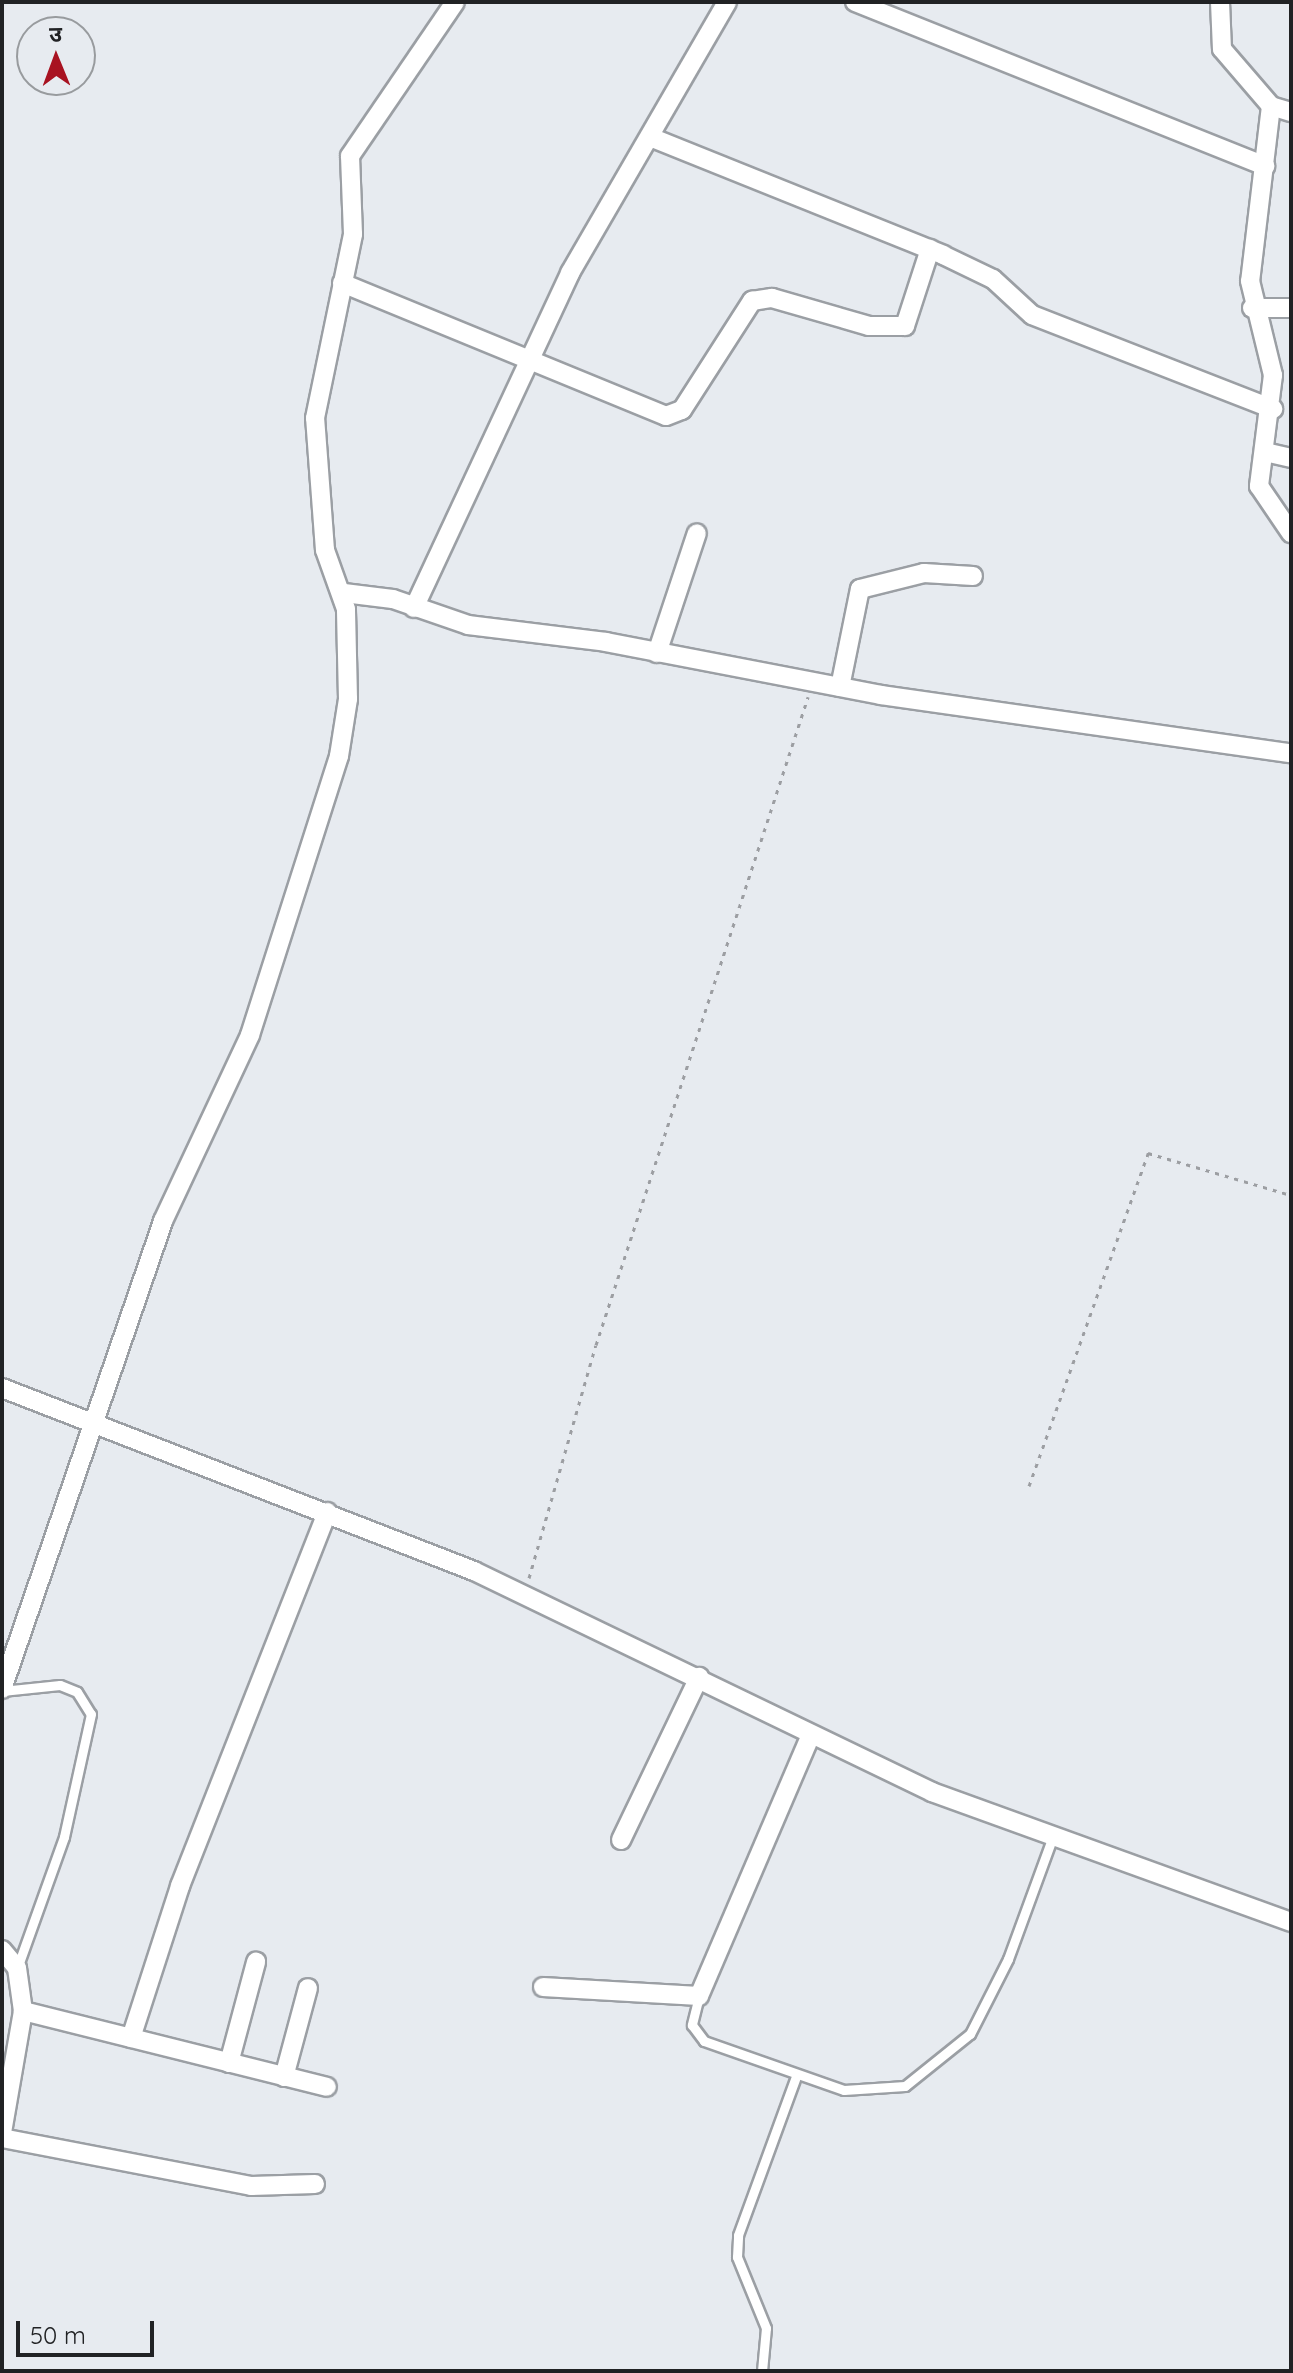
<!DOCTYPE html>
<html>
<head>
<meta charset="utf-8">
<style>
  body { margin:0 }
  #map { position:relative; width:1293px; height:2373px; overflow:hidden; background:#e7ebf0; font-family:Quicksand,"Noto Sans Devanagari",sans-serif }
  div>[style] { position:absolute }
  .path>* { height:3px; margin-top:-1.5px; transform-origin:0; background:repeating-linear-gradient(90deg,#9c9ea2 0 4px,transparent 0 10px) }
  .roads { filter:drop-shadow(2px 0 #9b9fa4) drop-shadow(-2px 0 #9b9fa4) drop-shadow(0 2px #9b9fa4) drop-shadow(0 -2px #9b9fa4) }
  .lane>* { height:9px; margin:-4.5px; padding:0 4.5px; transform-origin:4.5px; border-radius:4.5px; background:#fff }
  .street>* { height:18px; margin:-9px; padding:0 9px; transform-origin:9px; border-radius:9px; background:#fff }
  span { translate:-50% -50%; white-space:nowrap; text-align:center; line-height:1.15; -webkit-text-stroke:8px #e7ebf0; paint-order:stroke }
  .frame { position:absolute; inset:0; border:4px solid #212224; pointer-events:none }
  .north { position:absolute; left:16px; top:16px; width:80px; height:80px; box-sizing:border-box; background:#e7ebf0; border:2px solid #989b9e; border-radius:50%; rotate:359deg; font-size:22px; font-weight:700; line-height:32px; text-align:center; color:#212224 }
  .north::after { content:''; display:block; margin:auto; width:28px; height:36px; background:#a81221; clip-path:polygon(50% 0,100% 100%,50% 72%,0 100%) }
  .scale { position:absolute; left:16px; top:2321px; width:138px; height:36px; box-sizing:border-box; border:4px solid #212224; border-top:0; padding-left:10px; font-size:24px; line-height:28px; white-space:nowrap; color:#212224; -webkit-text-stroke:6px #e7ebf0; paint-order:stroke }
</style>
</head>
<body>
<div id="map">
  <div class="path">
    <i style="left:1029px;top:1486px;width:354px;rotate:-70.3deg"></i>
    <i style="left:1148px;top:1153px;width:149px;rotate:16.4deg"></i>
    <i style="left:529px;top:1578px;width:242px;rotate:-74deg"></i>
    <i style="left:596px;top:1345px;width:682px;rotate:-71.88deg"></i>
  </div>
  <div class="roads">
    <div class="lane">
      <i style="left:2px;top:1691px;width:58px;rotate:-5.9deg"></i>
      <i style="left:60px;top:1685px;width:18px;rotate:22deg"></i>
      <i style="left:77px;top:1692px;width:26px;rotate:58deg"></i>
      <i style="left:91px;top:1714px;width:126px;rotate:102.4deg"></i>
      <i style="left:64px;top:1837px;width:139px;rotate:109.7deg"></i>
      <i style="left:699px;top:1996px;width:30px;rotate:104deg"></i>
      <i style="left:692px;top:2025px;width:20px;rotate:53deg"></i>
      <i style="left:704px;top:2041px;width:148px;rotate:19.3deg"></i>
      <i style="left:844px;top:2090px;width:61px;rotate:-3.8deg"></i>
      <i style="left:905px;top:2086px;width:83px;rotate:-38.7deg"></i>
      <i style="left:970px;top:2034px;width:84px;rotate:-63.1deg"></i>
      <i style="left:1008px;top:1959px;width:131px;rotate:-69.9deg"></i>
      <i style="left:762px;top:2371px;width:43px;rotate:-84.7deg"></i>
      <i style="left:766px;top:2328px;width:77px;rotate:-112.2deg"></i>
      <i style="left:737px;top:2257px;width:22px;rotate:-87deg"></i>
      <i style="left:738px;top:2235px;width:171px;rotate:-69.9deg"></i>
    </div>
    <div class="street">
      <i style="left:855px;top:2px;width:442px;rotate:21.8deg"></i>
      <i style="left:1220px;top:2px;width:47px;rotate:87.6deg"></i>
      <i style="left:1222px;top:49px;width:75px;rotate:49.3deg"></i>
      <i style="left:1271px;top:106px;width:176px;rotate:96.8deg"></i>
      <i style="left:1250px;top:281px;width:97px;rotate:76.3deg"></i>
      <i style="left:1273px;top:375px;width:112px;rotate:97.2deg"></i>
      <i style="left:1259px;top:486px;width:57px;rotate:55.8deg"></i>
      <i style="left:1271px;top:106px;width:21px;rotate:17deg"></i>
      <i style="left:650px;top:137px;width:316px;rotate:21.9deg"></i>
      <i style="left:943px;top:255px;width:55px;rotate:25.6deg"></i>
      <i style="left:993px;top:279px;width:53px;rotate:42.7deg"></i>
      <i style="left:1032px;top:315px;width:259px;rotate:21.3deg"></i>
      <i style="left:342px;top:283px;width:350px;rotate:22.3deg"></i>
      <i style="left:666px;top:416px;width:17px;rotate:-21deg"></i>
      <i style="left:682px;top:410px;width:130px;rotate:-57.3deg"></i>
      <i style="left:752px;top:301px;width:20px;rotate:-9deg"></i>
      <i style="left:772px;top:298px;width:101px;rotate:16.1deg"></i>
      <i style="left:869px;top:326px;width:36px"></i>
      <i style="left:905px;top:326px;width:81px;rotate:-72deg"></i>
      <i style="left:1252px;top:308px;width:39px"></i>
      <i style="left:1265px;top:452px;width:27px;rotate:13deg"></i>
      <i style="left:344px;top:593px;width:49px;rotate:7deg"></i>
      <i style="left:393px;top:599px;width:79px;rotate:19.1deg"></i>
      <i style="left:468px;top:625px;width:139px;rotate:7deg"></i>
      <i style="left:606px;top:642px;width:280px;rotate:10.9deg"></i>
      <i style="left:881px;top:695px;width:414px;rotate:8.1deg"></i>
      <i style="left:414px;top:608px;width:370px;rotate:-65deg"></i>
      <i style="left:570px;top:273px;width:313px;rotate:-59.9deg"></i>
      <i style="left:657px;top:653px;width:126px;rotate:-71.6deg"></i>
      <i style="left:840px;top:687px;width:100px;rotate:-78.5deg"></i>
      <i style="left:860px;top:589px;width:66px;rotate:-14deg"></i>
      <i style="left:924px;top:573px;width:49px;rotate:3.5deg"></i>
      <i style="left:2px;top:1388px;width:506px;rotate:21.19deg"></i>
      <i style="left:474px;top:1571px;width:509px;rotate:25.76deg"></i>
      <i style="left:932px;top:1792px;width:382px;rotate:19.9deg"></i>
      <i style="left:2px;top:1689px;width:495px;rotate:-71deg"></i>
      <i style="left:163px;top:1221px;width:205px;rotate:-64.9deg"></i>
      <i style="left:250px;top:1035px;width:293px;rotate:-72.3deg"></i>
      <i style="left:339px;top:756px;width:58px;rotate:-81deg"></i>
      <i style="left:348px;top:699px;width:90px;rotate:-91.3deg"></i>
      <i style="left:346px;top:609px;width:63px;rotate:-109.6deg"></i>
      <i style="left:325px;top:550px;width:132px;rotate:-94.3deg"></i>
      <i style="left:315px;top:418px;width:188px;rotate:-78.3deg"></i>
      <i style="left:353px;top:234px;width:78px;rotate:-92.2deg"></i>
      <i style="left:350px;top:156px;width:186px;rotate:-55.7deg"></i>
      <i style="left:621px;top:1840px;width:181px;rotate:-64.4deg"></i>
      <i style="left:2px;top:1950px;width:23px;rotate:50deg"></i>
      <i style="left:17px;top:1968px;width:43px;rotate:82.1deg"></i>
      <i style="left:23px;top:2011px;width:124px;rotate:99.8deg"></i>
      <i style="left:543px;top:1987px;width:156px;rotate:3.3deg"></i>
      <i style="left:699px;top:1996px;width:282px;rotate:-66.8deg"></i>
      <i style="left:23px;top:2011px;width:313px;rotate:14deg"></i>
      <i style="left:131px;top:2038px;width:160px;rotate:-72.1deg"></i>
      <i style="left:180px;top:1886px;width:402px;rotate:-68.5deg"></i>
      <i style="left:229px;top:2063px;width:105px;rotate:-75deg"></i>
      <i style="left:284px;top:2077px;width:92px;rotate:-74.9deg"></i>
      <i style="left:2px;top:2138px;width:254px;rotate:10.9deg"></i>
      <i style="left:251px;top:2186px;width:64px;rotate:-1.8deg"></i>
    </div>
  </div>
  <div class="frame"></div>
  <div class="north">उ</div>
  <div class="scale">50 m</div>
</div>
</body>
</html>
